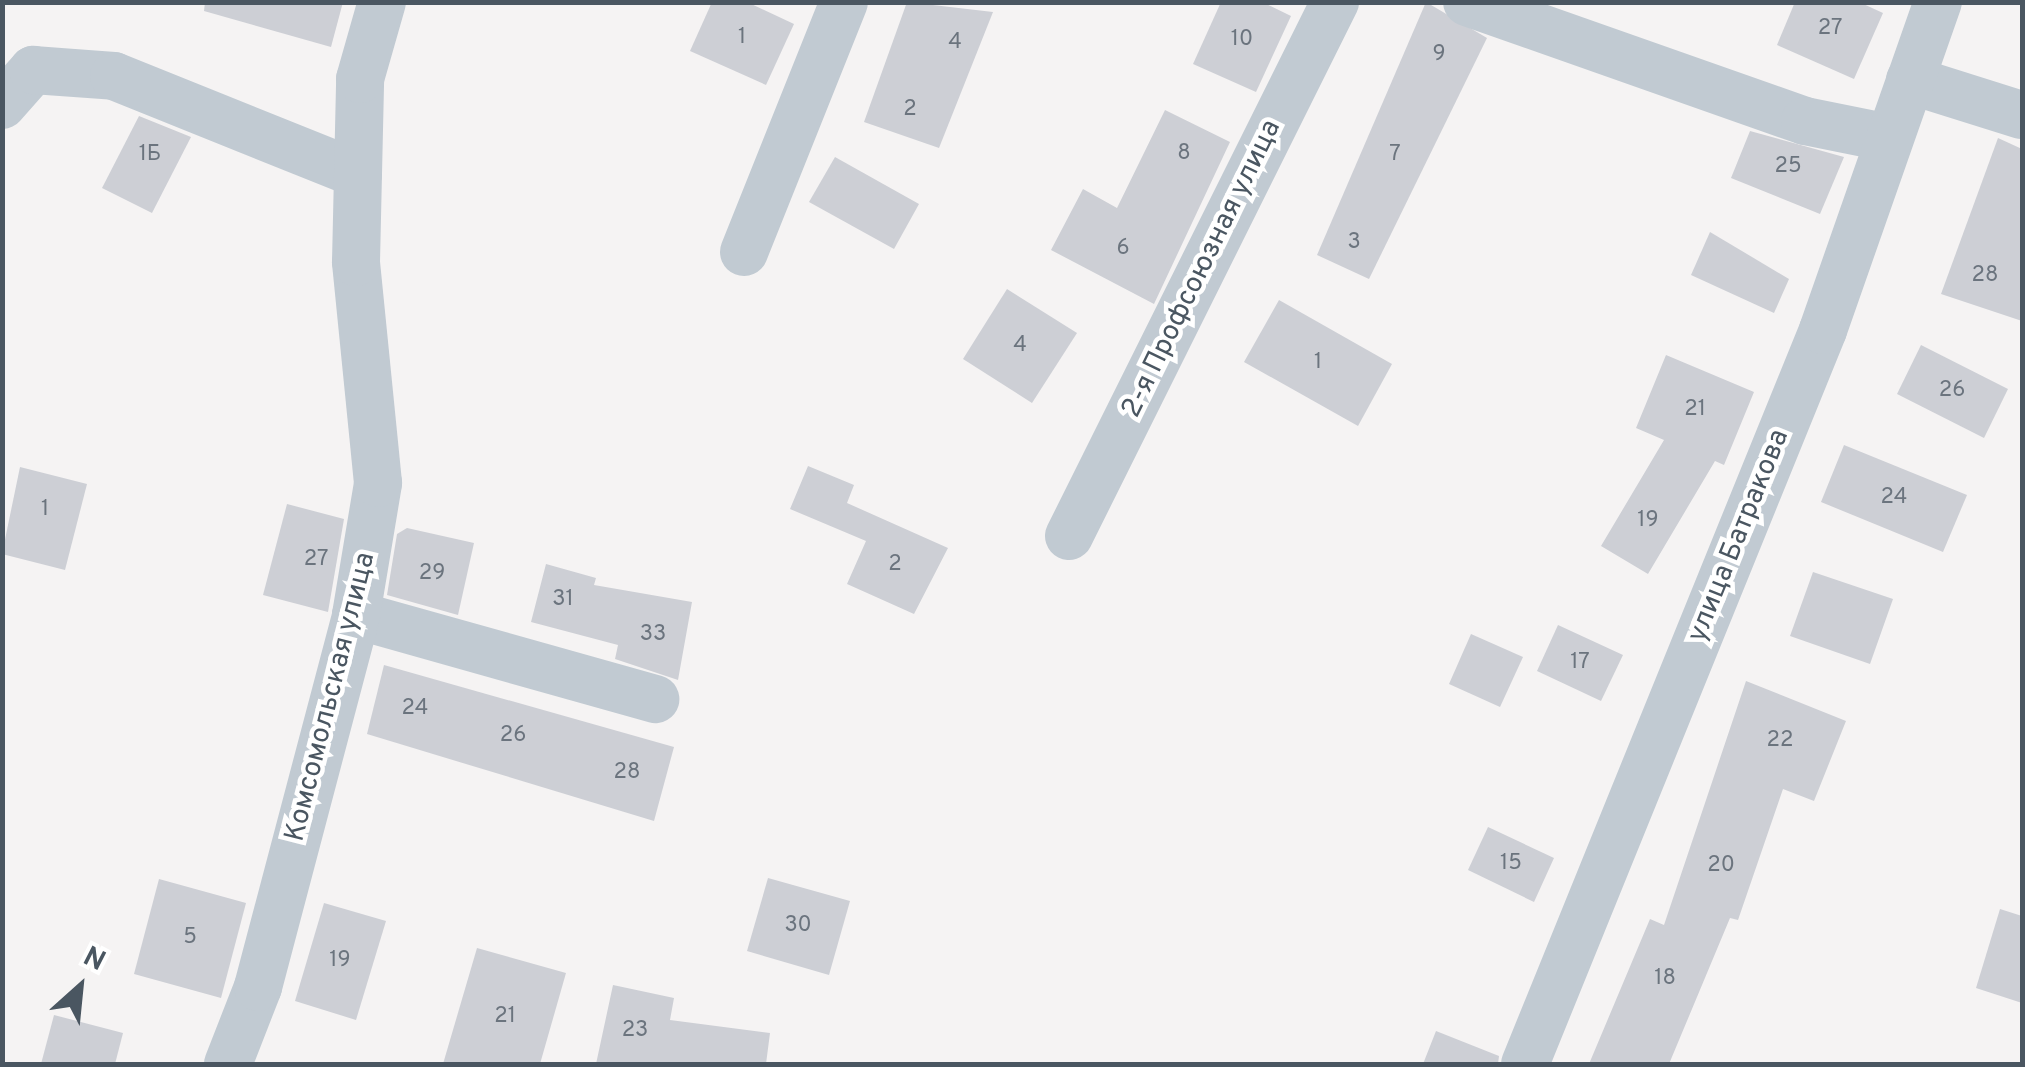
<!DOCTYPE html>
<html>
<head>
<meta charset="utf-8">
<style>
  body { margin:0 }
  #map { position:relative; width:2025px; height:1067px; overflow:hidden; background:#f5f3f3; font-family:Overpass,sans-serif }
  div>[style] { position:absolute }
  .building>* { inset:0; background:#cdcfd5 }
  .minor>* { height:48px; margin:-24px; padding:0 24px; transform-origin:24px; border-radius:24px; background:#c1cad2 }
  span { translate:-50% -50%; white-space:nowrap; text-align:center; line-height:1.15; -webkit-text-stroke:9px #fff; paint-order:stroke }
  .number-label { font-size:22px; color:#6b747e }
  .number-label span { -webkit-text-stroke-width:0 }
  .street-label { font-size:28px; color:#4a5661 }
  .frame { position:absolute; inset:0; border:5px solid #4a5661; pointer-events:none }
  .north { position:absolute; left:30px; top:937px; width:100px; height:100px; -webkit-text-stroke:8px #fff; paint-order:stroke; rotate:27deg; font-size:28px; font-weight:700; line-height:40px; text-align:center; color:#4a5661 }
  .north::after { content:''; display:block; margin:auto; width:35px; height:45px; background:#4a5661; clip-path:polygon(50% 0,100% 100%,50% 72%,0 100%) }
</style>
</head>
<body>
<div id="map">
  <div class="building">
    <i style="clip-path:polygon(205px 2px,343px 2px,331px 47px,204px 11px)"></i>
    <i style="clip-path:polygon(712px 2px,747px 2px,794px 24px,766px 85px,690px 51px)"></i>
    <i style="clip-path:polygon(907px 2px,993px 12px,939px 148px,864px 122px)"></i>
    <i style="clip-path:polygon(1221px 2px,1262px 2px,1291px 16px,1256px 92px,1193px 64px)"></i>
    <i style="clip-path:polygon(1426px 2px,1487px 38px,1369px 279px,1317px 255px)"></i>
    <i style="clip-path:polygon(1795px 2px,1859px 2px,1883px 13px,1854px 79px,1777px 45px)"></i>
    <i style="clip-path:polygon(1165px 110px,1230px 142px,1154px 304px,1051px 250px,1083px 189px,1117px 208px)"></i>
    <i style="clip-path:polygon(139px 116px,191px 137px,152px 213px,102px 188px)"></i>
    <i style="clip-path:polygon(1750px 131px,1844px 157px,1820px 214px,1731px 178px)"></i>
    <i style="clip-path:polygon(1998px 138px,2022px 149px,2022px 321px,1941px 294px)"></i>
    <i style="clip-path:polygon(835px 157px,919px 204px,894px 249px,809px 202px)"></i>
    <i style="clip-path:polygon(1710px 232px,1789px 279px,1774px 313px,1691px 275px)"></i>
    <i style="clip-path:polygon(1007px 289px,1077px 333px,1032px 403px,963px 359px)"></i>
    <i style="clip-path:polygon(1279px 300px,1392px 364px,1358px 426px,1244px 362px)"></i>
    <i style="clip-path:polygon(1921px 345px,2008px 389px,1984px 438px,1897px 394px)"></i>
    <i style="clip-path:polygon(1666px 355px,1754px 392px,1724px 465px,1715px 461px,1648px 574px,1601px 546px,1664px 440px,1636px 428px)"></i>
    <i style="clip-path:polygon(1844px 445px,1967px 495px,1943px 552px,1821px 502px)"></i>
    <i style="clip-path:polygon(808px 466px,854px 485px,847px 503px,948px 548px,914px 614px,847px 584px,866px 541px,790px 509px)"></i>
    <i style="clip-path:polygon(20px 467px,87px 484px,65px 570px,2px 554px)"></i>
    <i style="clip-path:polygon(287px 504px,344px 519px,328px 612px,263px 595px)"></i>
    <i style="clip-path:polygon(407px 528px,474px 543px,458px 615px,387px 595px,397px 534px)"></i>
    <i style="clip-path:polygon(546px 564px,596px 578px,594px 585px,692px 602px,678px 680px,615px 659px,618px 645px,531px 622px)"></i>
    <i style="clip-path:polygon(1813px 572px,1893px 599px,1870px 664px,1790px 636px)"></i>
    <i style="clip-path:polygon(1558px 625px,1623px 655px,1601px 701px,1537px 671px)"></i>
    <i style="clip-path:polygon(1471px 634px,1523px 657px,1500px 707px,1449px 684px)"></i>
    <i style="clip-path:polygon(384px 665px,674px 747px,654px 821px,367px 734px)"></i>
    <i style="clip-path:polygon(1746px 681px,1846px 721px,1814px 801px,1783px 789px,1738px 920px,1730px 918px,1669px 1064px,1589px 1064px,1650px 919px,1664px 925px)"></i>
    <i style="clip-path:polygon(1488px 827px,1554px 858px,1534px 902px,1468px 870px)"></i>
    <i style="clip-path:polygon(768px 878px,850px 901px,829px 975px,747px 951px)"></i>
    <i style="clip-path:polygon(159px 879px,246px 903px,221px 998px,134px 974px)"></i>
    <i style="clip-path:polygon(324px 903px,386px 921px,356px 1020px,295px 1001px)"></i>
    <i style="clip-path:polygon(2000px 909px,2022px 916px,2022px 1003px,1976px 988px)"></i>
    <i style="clip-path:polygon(477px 948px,566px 973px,540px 1064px,443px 1064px)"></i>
    <i style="clip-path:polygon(613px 985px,674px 998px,670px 1020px,770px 1033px,766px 1064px,596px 1064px)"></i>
    <i style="clip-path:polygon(54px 1015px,123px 1033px,115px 1064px,41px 1064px)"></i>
    <i style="clip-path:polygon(1436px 1031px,1499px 1056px,1498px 1064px,1423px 1064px)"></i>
  </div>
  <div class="minor">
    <i style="left:1467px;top:2px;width:358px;rotate:19.4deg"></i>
    <i style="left:1805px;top:121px;width:86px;rotate:11.4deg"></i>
    <i style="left:1910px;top:80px;width:117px;rotate:17.4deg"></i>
    <i style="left:2px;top:105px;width:47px;rotate:-48.5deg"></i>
    <i style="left:33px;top:70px;width:81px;rotate:4.2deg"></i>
    <i style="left:114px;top:76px;width:263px;rotate:21.9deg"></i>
    <i style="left:744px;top:252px;width:269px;rotate:-68.2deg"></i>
    <i style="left:1069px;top:536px;width:597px;rotate:-63.52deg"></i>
    <i style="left:356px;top:615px;width:311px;rotate:15.7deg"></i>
    <i style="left:228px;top:1064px;width:83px;rotate:-68.7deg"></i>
    <i style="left:258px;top:987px;width:385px;rotate:-75.2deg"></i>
    <i style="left:356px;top:615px;width:134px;rotate:-80.5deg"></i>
    <i style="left:378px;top:483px;width:222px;rotate:-95.7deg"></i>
    <i style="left:356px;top:262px;width:183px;rotate:-88.7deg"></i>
    <i style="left:360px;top:79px;width:80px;rotate:-74.1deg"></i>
    <i style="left:1525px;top:1064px;width:792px;rotate:-67.9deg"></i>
    <i style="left:1823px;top:330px;width:348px;rotate:-70.7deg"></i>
  </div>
  <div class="number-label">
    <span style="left:1830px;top:29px">27</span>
    <span style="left:742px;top:38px">1</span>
    <span style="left:1242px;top:40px">10</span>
    <span style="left:955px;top:43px">4</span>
    <span style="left:1439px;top:55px">9</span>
    <span style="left:910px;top:110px">2</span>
    <span style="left:1184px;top:154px">8</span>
    <span style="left:150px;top:155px">1Б</span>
    <span style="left:1395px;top:155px">7</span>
    <span style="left:1788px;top:167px">25</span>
    <span style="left:1354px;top:243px">3</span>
    <span style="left:1123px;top:249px">6</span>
    <span style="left:1985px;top:276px">28</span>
    <span style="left:1020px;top:346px">4</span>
    <span style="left:1318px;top:363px">1</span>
    <span style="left:1952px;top:391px">26</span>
    <span style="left:1695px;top:410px">21</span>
    <span style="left:1894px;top:498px">24</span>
    <span style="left:45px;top:510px">1</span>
    <span style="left:1648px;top:521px">19</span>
    <span style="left:316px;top:560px">27</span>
    <span style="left:895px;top:565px">2</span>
    <span style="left:432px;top:574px">29</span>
    <span style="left:563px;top:600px">31</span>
    <span style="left:653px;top:635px">33</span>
    <span style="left:1580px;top:663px">17</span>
    <span style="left:415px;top:709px">24</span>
    <span style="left:513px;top:736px">26</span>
    <span style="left:1780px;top:741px">22</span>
    <span style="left:627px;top:773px">28</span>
    <span style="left:1511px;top:864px">15</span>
    <span style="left:1721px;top:866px">20</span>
    <span style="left:798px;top:926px">30</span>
    <span style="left:190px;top:938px">5</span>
    <span style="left:340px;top:961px">19</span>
    <span style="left:1665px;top:979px">18</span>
    <span style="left:505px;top:1017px">21</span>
    <span style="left:635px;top:1031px">23</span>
  </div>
  <div class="street-label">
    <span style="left:1202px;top:269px;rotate:-64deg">2-я Профсоюзная улица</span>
    <span style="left:1739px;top:536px;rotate:-68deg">улица Батракова</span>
    <span style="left:331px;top:697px;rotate:-76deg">Комсомольская улица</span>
  </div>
  <div class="frame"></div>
  <div class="north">N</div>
</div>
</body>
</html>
